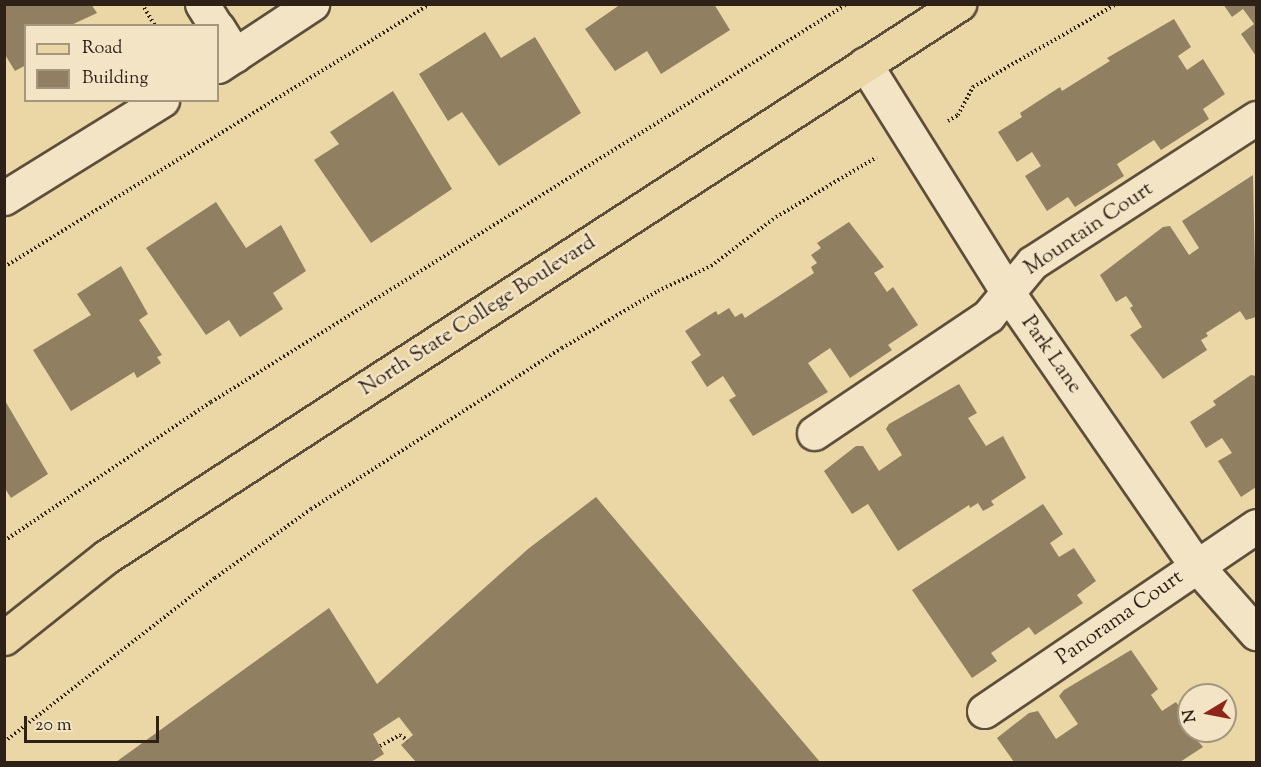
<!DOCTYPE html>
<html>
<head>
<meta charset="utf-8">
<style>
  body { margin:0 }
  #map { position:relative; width:1261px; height:767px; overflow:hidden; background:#ebd6a6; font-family:"Sorts Mill Goudy",serif }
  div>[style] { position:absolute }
  .building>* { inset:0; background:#907f61 }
  .path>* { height:4px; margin-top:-2px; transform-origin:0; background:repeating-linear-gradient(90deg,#2e2117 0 1.5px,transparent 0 4.5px) }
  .roads { filter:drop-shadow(2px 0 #5d4e3b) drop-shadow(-2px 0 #5d4e3b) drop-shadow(0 2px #5d4e3b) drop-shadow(0 -2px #5d4e3b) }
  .minor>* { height:33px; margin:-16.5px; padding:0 16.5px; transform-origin:16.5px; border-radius:16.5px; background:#f2e4c5 }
  .major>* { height:33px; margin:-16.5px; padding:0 16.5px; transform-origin:16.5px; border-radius:16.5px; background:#ebd6a6 }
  span { translate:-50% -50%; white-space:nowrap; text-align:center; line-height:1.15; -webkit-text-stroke:5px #f2e4c5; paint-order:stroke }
  .street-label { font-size:21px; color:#2e2117 }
  .frame { position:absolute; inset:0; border:6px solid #2e2117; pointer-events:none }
  .legend { position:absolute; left:24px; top:24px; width:195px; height:78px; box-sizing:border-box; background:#f2e4c5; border:2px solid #a4967f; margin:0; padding:8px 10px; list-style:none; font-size:18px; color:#2e2117 }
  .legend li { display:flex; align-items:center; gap:12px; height:30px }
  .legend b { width:30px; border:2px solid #a4967f }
  .north { position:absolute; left:1177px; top:683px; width:60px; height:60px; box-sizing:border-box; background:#f2e4c5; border:2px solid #a4967f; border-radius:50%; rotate:260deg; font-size:16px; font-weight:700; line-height:24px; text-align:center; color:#2e2117 }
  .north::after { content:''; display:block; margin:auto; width:21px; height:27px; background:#8f2418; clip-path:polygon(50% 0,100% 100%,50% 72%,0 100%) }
  .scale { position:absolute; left:24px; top:716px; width:135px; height:27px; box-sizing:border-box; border:3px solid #2e2117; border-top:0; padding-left:8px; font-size:18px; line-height:21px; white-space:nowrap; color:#2e2117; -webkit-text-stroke:4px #f2e4c5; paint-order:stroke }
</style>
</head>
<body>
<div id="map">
  <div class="building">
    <i style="clip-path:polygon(4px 4px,91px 4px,97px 13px,69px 26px,26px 26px,26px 65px,15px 71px,4px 53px)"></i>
    <i style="clip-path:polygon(621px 4px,714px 4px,730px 30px,661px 74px,647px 51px,615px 71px,585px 29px)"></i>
    <i style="clip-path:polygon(1223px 4px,1256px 4px,1256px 56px,1241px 34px,1254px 24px,1243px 9px,1232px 17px)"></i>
    <i style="clip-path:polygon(1174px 19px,1191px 47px,1178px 56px,1187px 70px,1203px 59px,1225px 94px,1203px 109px,1209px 119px,1161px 150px,1154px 140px,1117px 164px,1124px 176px,1075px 207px,1068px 197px,1047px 211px,1025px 176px,1041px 166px,1032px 152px,1017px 162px,998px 132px,1022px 117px,1020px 113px,1060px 87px,1062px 91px,1110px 61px,1107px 58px)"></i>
    <i style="clip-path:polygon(485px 32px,501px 58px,535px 37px,581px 113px,499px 166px,462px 112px,448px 121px,419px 74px)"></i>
    <i style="clip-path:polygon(393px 91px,452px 189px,371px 243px,314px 160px,339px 144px,330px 132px)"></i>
    <i style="clip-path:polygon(1253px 175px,1256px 317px,1246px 320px,1240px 311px,1206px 333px,1208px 336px,1201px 340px,1207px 350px,1163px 379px,1130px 335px,1142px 327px,1130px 308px,1133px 306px,1126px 296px,1116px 302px,1100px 275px,1163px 227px,1170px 226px,1189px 255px,1199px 248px,1182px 221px)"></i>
    <i style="clip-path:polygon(216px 202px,246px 248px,281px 225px,306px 271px,273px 293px,283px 309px,240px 337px,229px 320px,206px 335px,146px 248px)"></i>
    <i style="clip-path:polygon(849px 222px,884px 267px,874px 273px,887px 292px,893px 287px,918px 325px,888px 345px,892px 350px,850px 378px,830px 348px,808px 363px,828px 392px,753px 436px,729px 400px,736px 396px,723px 376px,707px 387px,691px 362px,701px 355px,685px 331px,716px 311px,718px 315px,729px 308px,735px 317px,742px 313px,745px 318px,814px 273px,811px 267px,817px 263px,811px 255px,821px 248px,817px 243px)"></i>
    <i style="clip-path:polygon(121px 266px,148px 314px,139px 320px,162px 355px,157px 357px,161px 363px,137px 378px,134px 372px,71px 411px,33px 350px,91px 315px,77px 294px)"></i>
    <i style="clip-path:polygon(1251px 375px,1256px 376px,1256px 487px,1241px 497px,1218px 461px,1232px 453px,1222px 438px,1206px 448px,1190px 422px,1216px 405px,1213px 401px)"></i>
    <i style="clip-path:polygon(959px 384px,977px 413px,968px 418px,986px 446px,1003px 436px,1026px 478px,991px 501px,994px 505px,983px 511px,978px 503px,970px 508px,969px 505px,898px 551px,868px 504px,852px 514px,824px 471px,856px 446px,863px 446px,879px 471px,902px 455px,886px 429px,889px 424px)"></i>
    <i style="clip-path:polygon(4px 399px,48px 474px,11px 498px,4px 487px)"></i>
    <i style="clip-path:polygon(596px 497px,820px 762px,416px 762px,401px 745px,413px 735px,399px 717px,373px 734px,384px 754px,371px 762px,116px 762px,329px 608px,377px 684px,528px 549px)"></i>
    <i style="clip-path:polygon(1043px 504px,1063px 534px,1050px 543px,1059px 557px,1074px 548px,1096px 581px,1077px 595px,1083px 603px,1035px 635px,1029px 627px,991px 653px,997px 661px,972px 678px,912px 590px)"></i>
    <i style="clip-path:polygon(1131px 650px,1158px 689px,1151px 695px,1162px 711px,1176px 702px,1189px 721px,1189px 731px,1203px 747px,1180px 762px,1014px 762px,997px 738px,1029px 713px,1038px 711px,1056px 739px,1078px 724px,1059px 696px,1064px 690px)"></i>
  </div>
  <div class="path">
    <i style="left:142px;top:4px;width:26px;rotate:59deg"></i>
    <i style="left:948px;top:121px;width:12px;rotate:-31deg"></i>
    <i style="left:958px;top:115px;width:32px;rotate:-62deg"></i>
    <i style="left:973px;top:87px;width:165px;rotate:-30.1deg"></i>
    <i style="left:4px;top:267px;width:501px;rotate:-31.69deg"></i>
    <i style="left:4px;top:541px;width:249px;rotate:-33.9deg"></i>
    <i style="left:211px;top:402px;width:750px;rotate:-32.04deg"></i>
    <i style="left:4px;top:742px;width:267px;rotate:-37.9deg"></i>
    <i style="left:215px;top:578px;width:118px;rotate:-35.7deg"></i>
    <i style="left:311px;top:509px;width:298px;rotate:-32.7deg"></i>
    <i style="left:562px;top:348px;width:112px;rotate:-30.7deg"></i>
    <i style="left:658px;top:291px;width:59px;rotate:-25.3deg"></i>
    <i style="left:711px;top:266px;width:81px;rotate:-37deg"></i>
    <i style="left:776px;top:217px;width:117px;rotate:-30.7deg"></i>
    <i style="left:380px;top:746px;width:23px;rotate:-29deg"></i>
    <i style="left:400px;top:735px;width:9px;rotate:36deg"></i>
  </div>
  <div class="roads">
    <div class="minor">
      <i style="left:202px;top:4px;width:26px;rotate:58deg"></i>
      <i style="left:218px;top:28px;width:32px;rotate:58deg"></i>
      <i style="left:865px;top:64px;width:266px;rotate:58deg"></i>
      <i style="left:1006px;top:290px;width:334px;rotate:55.4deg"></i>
      <i style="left:1196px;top:565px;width:91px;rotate:48.6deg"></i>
      <i style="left:218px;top:66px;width:113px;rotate:-33.4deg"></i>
      <i style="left:4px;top:198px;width:186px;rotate:-31.8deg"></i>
      <i style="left:814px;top:433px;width:210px;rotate:-33.9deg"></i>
      <i style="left:988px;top:316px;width:69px;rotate:-50.3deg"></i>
      <i style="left:1032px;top:263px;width:267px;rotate:-32.9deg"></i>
      <i style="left:984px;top:711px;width:329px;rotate:-34.2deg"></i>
    </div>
    <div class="major">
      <i style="left:4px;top:638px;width:130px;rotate:-38.5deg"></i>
      <i style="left:106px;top:557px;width:1017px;rotate:-32.96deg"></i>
    </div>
  </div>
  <div class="street-label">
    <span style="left:1089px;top:229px;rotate:-34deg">Mountain Court</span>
    <span style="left:478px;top:316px;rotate:-33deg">North State College Boulevard</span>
    <span style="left:1051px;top:355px;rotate:55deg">Park Lane</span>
    <span style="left:1120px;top:618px;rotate:-35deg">Panorama Court</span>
  </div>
  <div class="frame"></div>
  <ul class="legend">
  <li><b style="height:8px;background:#ebd6a6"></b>Road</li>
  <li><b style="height:16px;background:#907f61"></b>Building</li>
  </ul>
  <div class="north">N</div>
  <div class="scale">20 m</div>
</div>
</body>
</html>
